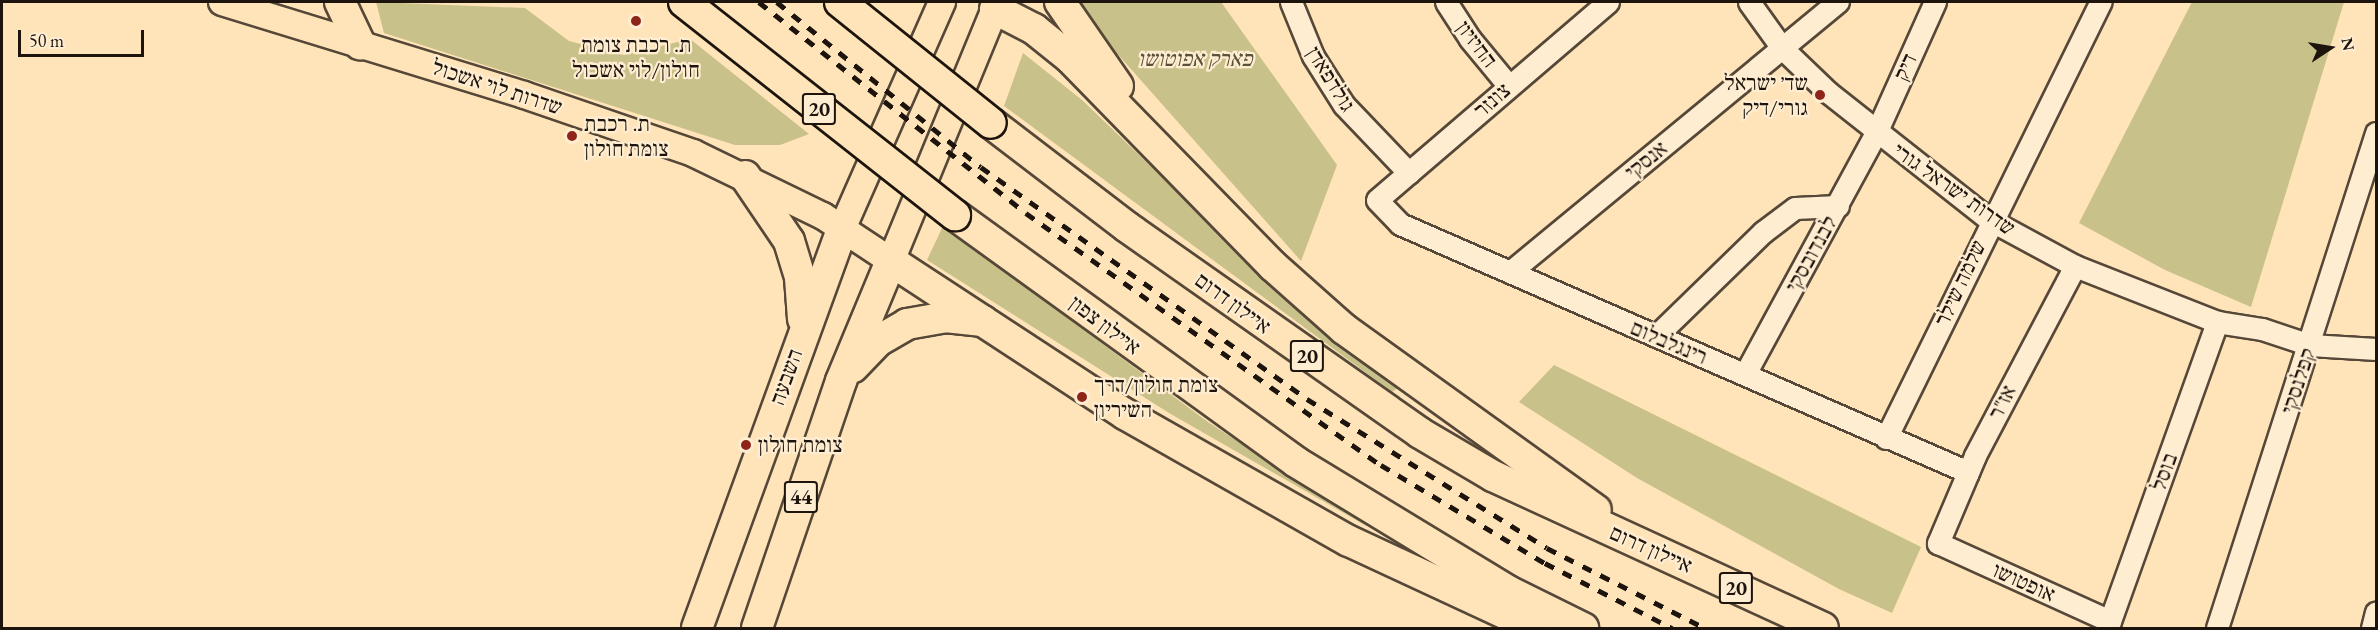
<!DOCTYPE html>
<html>
<head>
<meta charset="utf-8">
<style>
  body { margin:0 }
  #map { position:relative; width:2378px; height:630px; overflow:hidden; background:#ffe3b9; font-family:"EB Garamond","Frank Ruhl Libre",serif }
  div>[style] { position:absolute }
  .green>* { inset:0; background:#c9c18a }
  .roads { filter:drop-shadow(2px 0 #564838) drop-shadow(-2px 0 #564838) drop-shadow(0 2px #564838) drop-shadow(0 -2px #564838) }
  .minor>* { height:21px; margin:-10.5px; padding:0 10.5px; transform-origin:10.5px; border-radius:10.5px; background:#ffedd2 }
  .major>* { height:26px; margin:-13px; padding:0 13px; transform-origin:13px; border-radius:13px; background:#ffe3b9 }
  .highway>* { height:30px; margin:-15px; padding:0 15px; transform-origin:15px; border-radius:15px; background:#ffe3b9 }
  .rail>* { height:4.5px; margin-top:-2.25px; transform-origin:0; background:repeating-linear-gradient(90deg,#1d150d 0 10px,transparent 0 20px) }
  .bridges { filter:drop-shadow(2px 0 #1d150d) drop-shadow(-2px 0 #1d150d) drop-shadow(0 2px #1d150d) drop-shadow(0 -2px #1d150d) }
  .highway-bridge>* { height:30px; margin:-15px; padding:0 15px; transform-origin:15px; border-radius:15px; background:#ffe3b9 }
  .dots>* { width:16px; height:16px; translate:-50% -50%; box-sizing:border-box; border:3px solid #ffedd2; border-radius:50% }
  span { translate:-50% -50%; white-space:nowrap; text-align:center; line-height:1.15; -webkit-text-stroke:4.5px #ffedd2; paint-order:stroke }
  .shield-label span { padding:2px 4px; background:#ffedd2; border:2px solid; border-radius:4px; -webkit-text-stroke-width:0 }
  .shield-label { font-size:21px; color:#1d150d; font-weight:700 }
  .poi-label { font-size:22px; color:#1d150d }
  .right { translate:-100% -50%; text-align:right }
  .left { translate:0 -50%; text-align:left }
  .street-label { font-size:22px; color:#1d150d }
  .park-label { font-size:22px; color:#595139; font-style:italic }
  .frame { position:absolute; inset:0; border:3px solid #1d150d; pointer-events:none }
  .north { position:absolute; left:2300px; top:18px; width:60px; height:60px; -webkit-text-stroke:4px #ffedd2; paint-order:stroke; rotate:78deg; font-size:16px; font-weight:700; line-height:24px; text-align:center; color:#1d150d }
  .north::after { content:''; display:block; margin:auto; width:21px; height:27px; background:#1d150d; clip-path:polygon(50% 0,100% 100%,50% 72%,0 100%) }
  .scale { position:absolute; left:18px; top:30px; width:126px; height:27px; box-sizing:border-box; border:3px solid #1d150d; border-top:0; padding-left:8px; font-size:18px; line-height:21px; white-space:nowrap; color:#1d150d; -webkit-text-stroke:4px #ffedd2; paint-order:stroke }
</style>
</head>
<body>
<div id="map">
  <div class="green">
    <i style="clip-path:polygon(376px 2px,525px 8px,569px 41px,624px 55px,690px 39px,809px 134px,780px 145px,735px 145px,384px 33px)"></i>
    <i style="clip-path:polygon(1078px 2px,1221px 2px,1337px 165px,1301px 261px,1099px 33px)"></i>
    <i style="clip-path:polygon(2192px 2px,2344px 2px,2251px 307px,2165px 270px,2079px 223px)"></i>
    <i style="clip-path:polygon(1023px 53px,1082px 100px,1266px 277px,1399px 387px,1392px 392px,1004px 106px)"></i>
    <i style="clip-path:polygon(943px 226px,1208px 422px,1370px 528px,1169px 413px,927px 260px)"></i>
    <i style="clip-path:polygon(1554px 365px,1921px 547px,1892px 613px,1839px 589px,1637px 478px,1519px 402px)"></i>
  </div>
  <div class="roads">
    <div class="minor">
      <i style="left:1291px;top:2px;width:58px;rotate:67.8deg"></i>
      <i style="left:1313px;top:56px;width:58px;rotate:57.7deg"></i>
      <i style="left:1344px;top:105px;width:94px;rotate:46.3deg"></i>
      <i style="left:1446px;top:2px;width:44px;rotate:57deg"></i>
      <i style="left:1470px;top:39px;width:60px;rotate:50.4deg"></i>
      <i style="left:1608px;top:2px;width:304px;rotate:139.4deg"></i>
      <i style="left:1377px;top:200px;width:33px;rotate:46deg"></i>
      <i style="left:1400px;top:224px;width:620px;rotate:23.59deg"></i>
      <i style="left:1749px;top:2px;width:57px;rotate:54.3deg"></i>
      <i style="left:1782px;top:48px;width:65px;rotate:43.8deg"></i>
      <i style="left:1829px;top:93px;width:205px;rotate:38.3deg"></i>
      <i style="left:1990px;top:220px;width:97px;rotate:28.4deg"></i>
      <i style="left:2075px;top:266px;width:153px;rotate:21.5deg"></i>
      <i style="left:2217px;top:322px;width:46px;rotate:8.8deg"></i>
      <i style="left:2262px;top:329px;width:51px;rotate:18.4deg"></i>
      <i style="left:2310px;top:345px;width:66px;rotate:3.5deg"></i>
      <i style="left:2075px;top:266px;width:215px;rotate:117.8deg"></i>
      <i style="left:1975px;top:456px;width:95px;rotate:113deg"></i>
      <i style="left:1938px;top:543px;width:189px;rotate:24.4deg"></i>
      <i style="left:2110px;top:621px;width:318px;rotate:-70.3deg"></i>
      <i style="left:1510px;top:272px;width:425px;rotate:-39.5deg"></i>
      <i style="left:1656px;top:336px;width:149px;rotate:-44.2deg"></i>
      <i style="left:1763px;top:232px;width:40px;rotate:-37deg"></i>
      <i style="left:1795px;top:208px;width:43px;rotate:-2.7deg"></i>
      <i style="left:1745px;top:374px;width:274px;rotate:-61.5deg"></i>
      <i style="left:1876px;top:133px;width:144px;rotate:-65.8deg"></i>
      <i style="left:1886px;top:438px;width:486px;rotate:-63.8deg"></i>
      <i style="left:2217px;top:628px;width:520px;rotate:-72.19deg"></i>
      <i style="left:2372px;top:628px;width:16px;rotate:-76deg"></i>
    </div>
    <div class="major">
      <i style="left:222px;top:2px;width:316px;rotate:17.1deg"></i>
      <i style="left:524px;top:95px;width:179px;rotate:18.9deg"></i>
      <i style="left:693px;top:153px;width:144px;rotate:25.9deg"></i>
      <i style="left:823px;top:216px;width:82px;rotate:33.5deg"></i>
      <i style="left:891px;top:261px;width:280px;rotate:-67.6deg"></i>
      <i style="left:842px;top:229px;width:248px;rotate:-66.2deg"></i>
    </div>
    <div class="highway">
      <i style="left:340px;top:2px;width:47px;rotate:64.5deg"></i>
      <i style="left:1060px;top:2px;width:102px;rotate:55.4deg"></i>
      <i style="left:995px;top:9px;width:44px;rotate:27.1deg"></i>
      <i style="left:1034px;top:29px;width:46px;rotate:38.9deg"></i>
      <i style="left:1070px;top:58px;width:291px;rotate:45.7deg"></i>
      <i style="left:1273px;top:266px;width:95px;rotate:41.6deg"></i>
      <i style="left:1344px;top:329px;width:310px;rotate:35.7deg"></i>
      <i style="left:991px;top:123px;width:171px;rotate:37.4deg"></i>
      <i style="left:1127px;top:227px;width:358px;rotate:35.1deg"></i>
      <i style="left:1420px;top:433px;width:85px;rotate:30.5deg"></i>
      <i style="left:1493px;top:476px;width:363px;rotate:24.7deg"></i>
      <i style="left:745px;top:176px;width:78px;rotate:55.9deg"></i>
      <i style="left:789px;top:241px;width:39px;rotate:73deg"></i>
      <i style="left:800px;top:278px;width:41px;rotate:85.8deg"></i>
      <i style="left:955px;top:215px;width:421px;rotate:35.9deg"></i>
      <i style="left:1296px;top:462px;width:248px;rotate:31.3deg"></i>
      <i style="left:1508px;top:591px;width:84px;rotate:26.3deg"></i>
      <i style="left:853px;top:367px;width:36px;rotate:-46deg"></i>
      <i style="left:878px;top:341px;width:34px;rotate:-30deg"></i>
      <i style="left:907px;top:324px;width:39px;rotate:-10deg"></i>
      <i style="left:945px;top:317px;width:38px;rotate:6deg"></i>
      <i style="left:697px;top:628px;width:425px;rotate:-70deg"></i>
      <i style="left:757px;top:628px;width:261px;rotate:-71.2deg"></i>
      <i style="left:841px;top:381px;width:130px;rotate:-67.4deg"></i>
      <i style="left:891px;top:261px;width:280px;rotate:33.2deg"></i>
      <i style="left:1125px;top:414px;width:257px;rotate:29.6deg"></i>
      <i style="left:1349px;top:541px;width:206px;rotate:24.9deg"></i>
    </div>
  </div>
  <div class="rail">
    <i style="left:759px;top:2px;width:340px;rotate:38.3deg"></i>
    <i style="left:1026px;top:213px;width:435px;rotate:35.4deg"></i>
    <i style="left:1381px;top:465px;width:191px;rotate:30.9deg"></i>
    <i style="left:1545px;top:563px;width:143px;rotate:27.1deg"></i>
    <i style="left:777px;top:2px;width:262px;rotate:39deg"></i>
    <i style="left:981px;top:167px;width:400px;rotate:35.4deg"></i>
    <i style="left:1307px;top:399px;width:282px;rotate:31.8deg"></i>
    <i style="left:1547px;top:548px;width:177px;rotate:26.9deg"></i>
  </div>
  <div class="bridges">
    <div class="highway-bridge">
      <i style="left:684px;top:2px;width:345px;rotate:38.2deg"></i>
      <i style="left:840px;top:2px;width:193px;rotate:38.7deg"></i>
    </div>
  </div>
  <div class="dots">
    <i style="left:636px;top:21px;background:#8f2418"></i>
    <i style="left:1820px;top:95px;background:#8f2418"></i>
    <i style="left:572px;top:136px;background:#8f2418"></i>
    <i style="left:1082px;top:397px;background:#8f2418"></i>
    <i style="left:746px;top:445px;background:#8f2418"></i>
  </div>
  <div class="shield-label">
    <span style="left:819px;top:109px">20</span>
    <span style="left:1307px;top:356px">20</span>
    <span style="left:801px;top:497px">44</span>
    <span style="left:1736px;top:588px">20</span>
  </div>
  <div class="poi-label">
    <span style="left:636px;top:57px">ת. רכבת צומת<br>חולון/לוי אשכול</span>
    <span class="right" style="left:1808px;top:95px">שד׳ ישראל<br>גורי/דיק</span>
    <span class="left" style="left:584px;top:136px">ת. רכבת<br>צומת חולון</span>
    <span class="left" style="left:1094px;top:397px">צומת חולון/דרך<br>השיריון</span>
    <span class="left" style="left:758px;top:445px">צומת חולון</span>
  </div>
  <div class="street-label">
    <span style="left:1477px;top:44px;rotate:53deg">החיזיון</span>
    <span style="left:1905px;top:67px;rotate:-66deg">דיק</span>
    <span style="left:1331px;top:79px;rotate:58deg">גולדפאדן</span>
    <span style="left:497px;top:87px;rotate:18deg">שדרות לוי אשכול</span>
    <span style="left:1492px;top:100px;rotate:-41deg">צונזר</span>
    <span style="left:1646px;top:160px;rotate:-39deg">אנסקי</span>
    <span style="left:1954px;top:189px;rotate:35deg">שדרות ישראל גורי</span>
    <span style="left:1811px;top:254px;rotate:-61deg">לבנדובסקי</span>
    <span style="left:1960px;top:283px;rotate:-65deg">שלמה שילר</span>
    <span style="left:1233px;top:303px;rotate:36deg">איילון דרום</span>
    <span style="left:1105px;top:325px;rotate:37deg">איילון צפון</span>
    <span style="left:1669px;top:342px;rotate:23deg">רינגלבלום</span>
    <span style="left:786px;top:377px;rotate:-70deg">השבעה</span>
    <span style="left:2298px;top:381px;rotate:-72deg">קפלנסקי</span>
    <span style="left:2002px;top:402px;rotate:-63deg">אז"ר</span>
    <span style="left:2164px;top:472px;rotate:-70deg">בוסל</span>
    <span style="left:1651px;top:549px;rotate:24deg">איילון דרום</span>
    <span style="left:2024px;top:582px;rotate:24deg">אופטושו</span>
  </div>
  <div class="park-label">
    <span style="left:1195px;top:59px">פארק אפוטושו</span>
  </div>
  <div class="frame"></div>
  <div class="north">N</div>
  <div class="scale">50 m</div>
</div>
</body>
</html>
